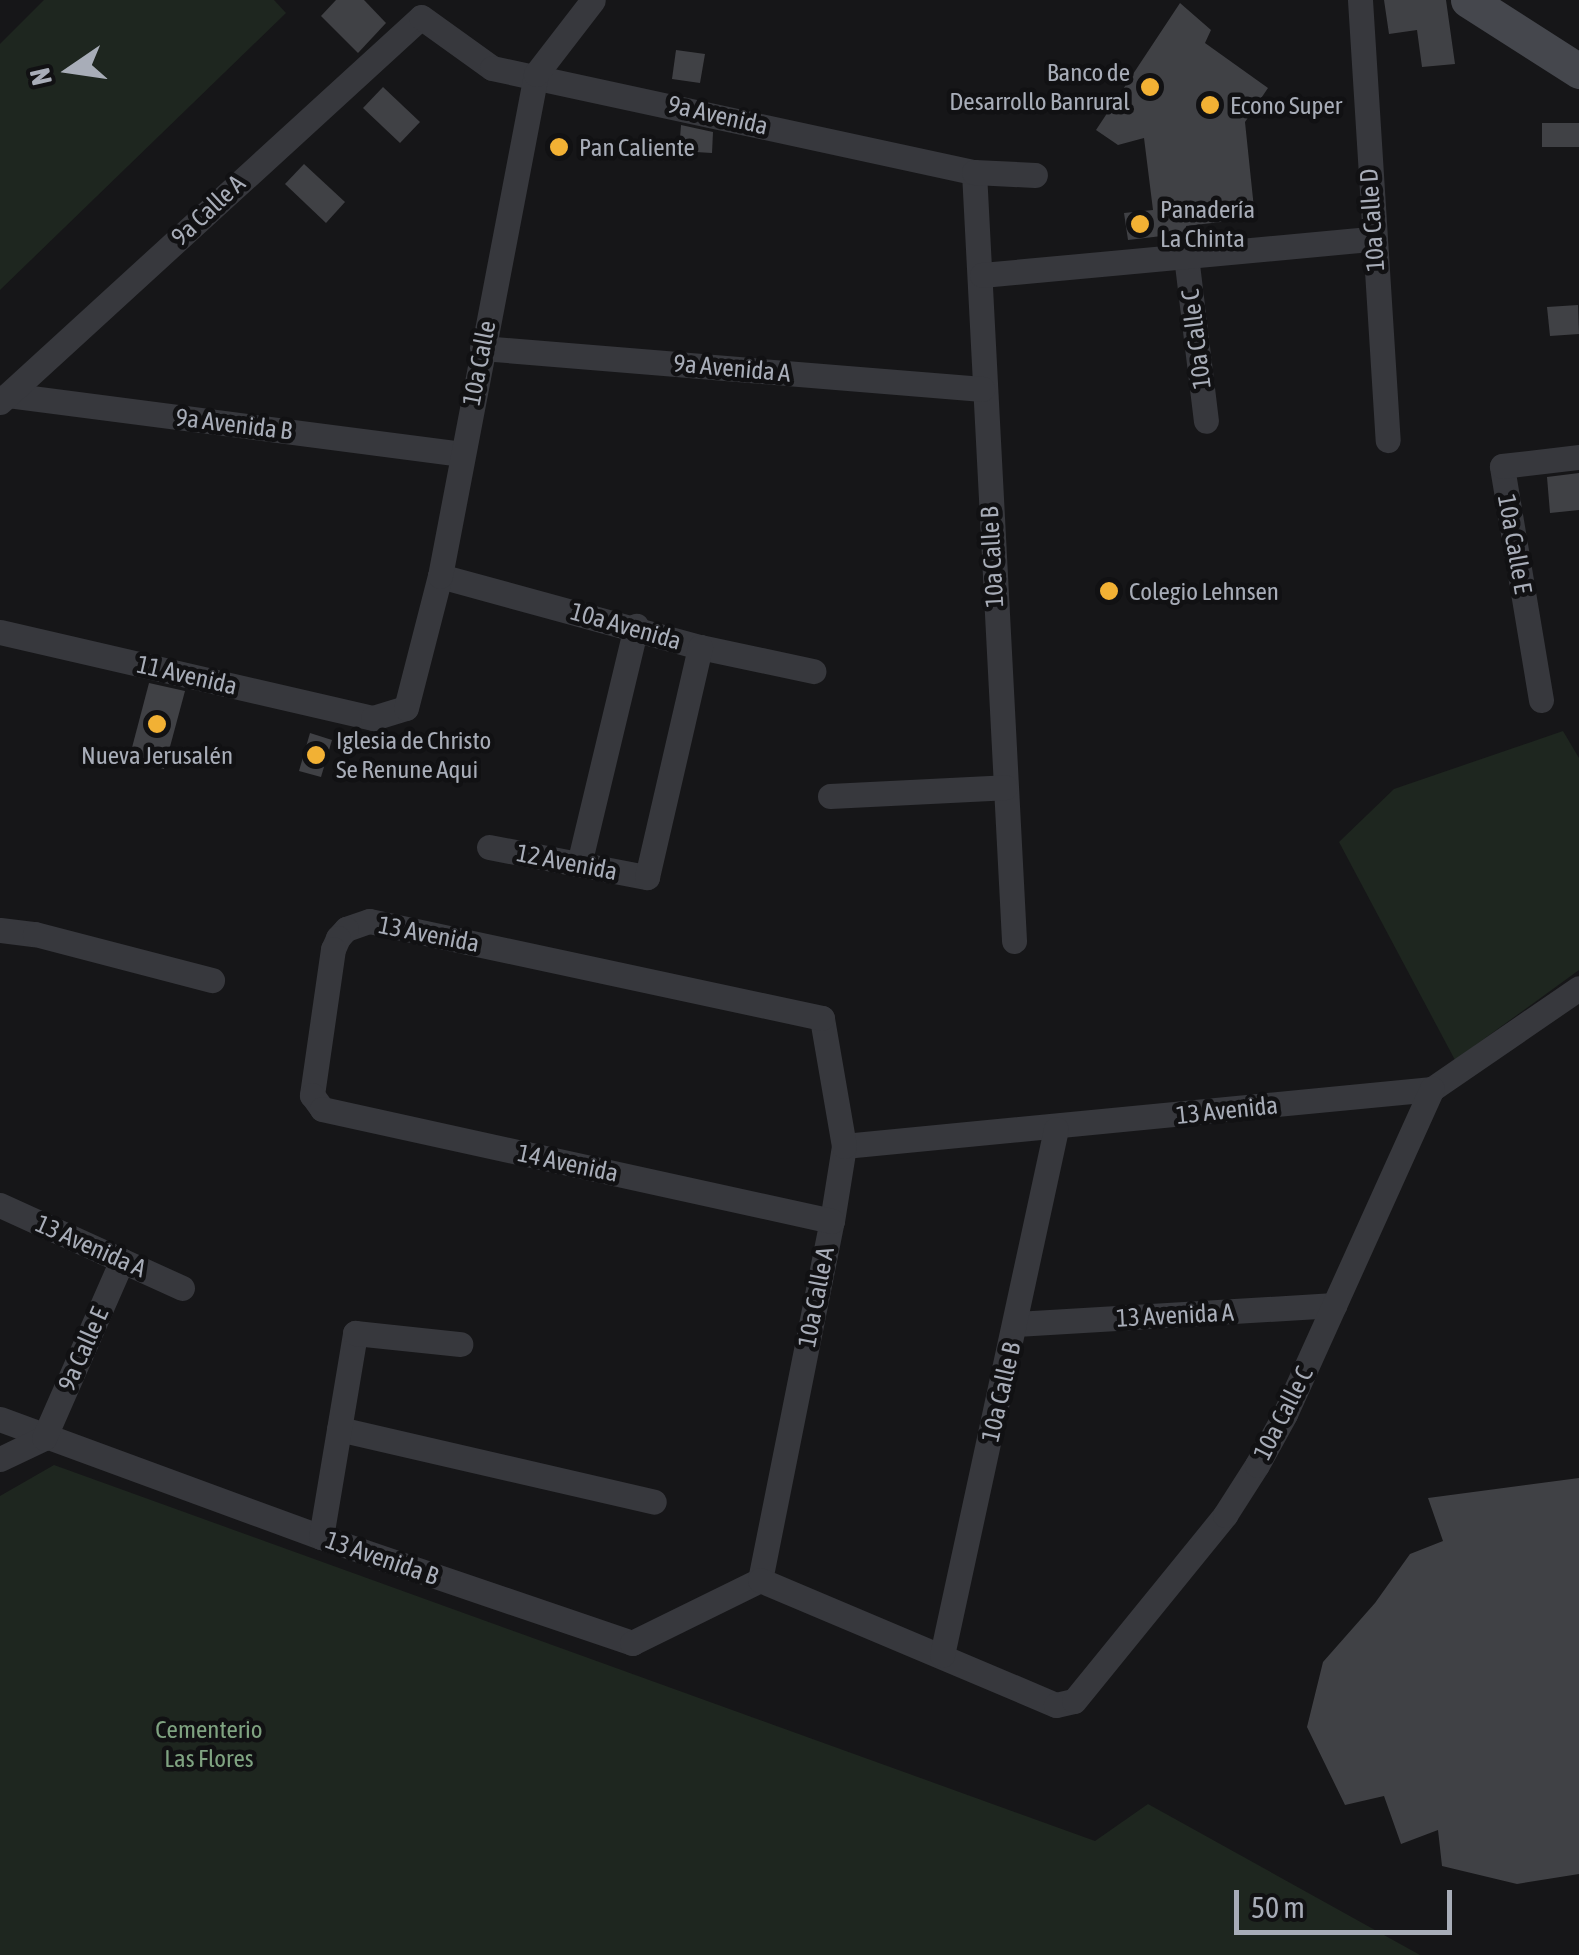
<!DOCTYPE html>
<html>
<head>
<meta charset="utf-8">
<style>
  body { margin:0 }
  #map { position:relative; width:1579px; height:1955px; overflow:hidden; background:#161618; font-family:"Asap Condensed",sans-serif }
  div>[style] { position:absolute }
  .green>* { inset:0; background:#1e261f }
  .building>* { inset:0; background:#404145 }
  .minor>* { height:25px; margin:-12.5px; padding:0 12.5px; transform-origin:12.5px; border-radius:12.5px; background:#37383d }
  .secondary>* { height:35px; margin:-17.5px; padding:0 17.5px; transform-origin:17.5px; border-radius:17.5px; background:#45474d }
  .dots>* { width:28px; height:28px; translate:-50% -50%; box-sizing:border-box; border:5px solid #111113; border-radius:50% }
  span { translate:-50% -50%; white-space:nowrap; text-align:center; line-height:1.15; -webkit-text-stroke:9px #111113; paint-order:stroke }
  .poi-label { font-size:25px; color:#a8adb8 }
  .right { translate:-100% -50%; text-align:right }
  .left { translate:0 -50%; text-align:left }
  .street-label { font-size:25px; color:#a8adb8 }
  .park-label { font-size:25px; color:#7fa381 }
  .north { position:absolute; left:20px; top:20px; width:100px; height:100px; -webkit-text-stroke:8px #111113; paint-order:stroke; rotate:257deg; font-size:28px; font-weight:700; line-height:40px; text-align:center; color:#a8adb8 }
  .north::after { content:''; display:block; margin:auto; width:35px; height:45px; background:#a8adb8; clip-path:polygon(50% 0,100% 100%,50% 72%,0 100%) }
  .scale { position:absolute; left:1234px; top:1890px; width:218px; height:45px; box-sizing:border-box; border:5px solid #a8adb8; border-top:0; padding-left:12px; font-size:30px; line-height:35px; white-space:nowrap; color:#a8adb8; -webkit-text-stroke:8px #111113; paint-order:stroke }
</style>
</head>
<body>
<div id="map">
  <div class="green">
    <i style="clip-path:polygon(44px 0,274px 0,286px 13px,0 290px,0 44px)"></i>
    <i style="clip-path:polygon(1563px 731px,1579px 758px,1579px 970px,1455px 1060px,1339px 842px,1394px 789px)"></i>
    <i style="clip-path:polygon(54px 1465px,1095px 1841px,1148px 1804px,1420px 1955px,0 1955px,0 1496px)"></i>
  </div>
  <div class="building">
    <i style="clip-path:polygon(336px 0,364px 0,386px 23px,358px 53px,321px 16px)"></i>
    <i style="clip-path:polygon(1384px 0,1446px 0,1455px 64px,1422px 67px,1417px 30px,1389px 34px)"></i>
    <i style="clip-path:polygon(1180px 3px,1211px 30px,1205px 43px,1268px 88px,1245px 122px,1255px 218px,1186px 226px,1187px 233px,1128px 240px,1124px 213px,1153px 210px,1144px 138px,1118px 145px,1096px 130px)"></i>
    <i style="clip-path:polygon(676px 50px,705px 54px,700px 83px,672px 79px)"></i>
    <i style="clip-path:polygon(383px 87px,420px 122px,400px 143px,363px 108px)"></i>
    <i style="clip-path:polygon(1542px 123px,1579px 123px,1579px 147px,1542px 147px)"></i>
    <i style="clip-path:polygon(681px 125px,713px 132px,712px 153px,679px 151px)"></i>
    <i style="clip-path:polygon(304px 164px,345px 202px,326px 223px,285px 184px)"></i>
    <i style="clip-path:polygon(1578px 305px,1579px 334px,1550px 336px,1547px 307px)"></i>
    <i style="clip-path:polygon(1579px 473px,1579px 510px,1550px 513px,1547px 477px)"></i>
    <i style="clip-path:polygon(149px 683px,185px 691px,164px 769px,129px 759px)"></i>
    <i style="clip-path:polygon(310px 733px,332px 740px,321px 777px,299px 771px)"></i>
    <i style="clip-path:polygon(1579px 1478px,1579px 1874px,1517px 1884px,1442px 1866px,1438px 1830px,1401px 1844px,1384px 1796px,1345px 1805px,1307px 1727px,1323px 1662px,1375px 1603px,1410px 1554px,1443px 1541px,1428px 1498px)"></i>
  </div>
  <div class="minor">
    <i style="left:1360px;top:0;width:441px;rotate:86.4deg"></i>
    <i style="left:974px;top:172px;width:770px;rotate:87.02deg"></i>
    <i style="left:1186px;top:256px;width:166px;rotate:83.1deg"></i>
    <i style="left:982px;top:275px;width:392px;rotate:-5.3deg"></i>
    <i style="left:482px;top:348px;width:502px;rotate:4.69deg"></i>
    <i style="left:8px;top:395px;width:456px;rotate:7.4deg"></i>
    <i style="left:0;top:402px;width:570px;rotate:-42.44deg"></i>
    <i style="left:421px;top:17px;width:87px;rotate:35.7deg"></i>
    <i style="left:492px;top:68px;width:493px;rotate:12.2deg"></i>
    <i style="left:974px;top:172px;width:61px;rotate:2.8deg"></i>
    <i style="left:440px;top:576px;width:270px;rotate:15.3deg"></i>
    <i style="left:700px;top:647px;width:116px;rotate:12deg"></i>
    <i style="left:0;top:632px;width:383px;rotate:13deg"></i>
    <i style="left:373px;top:718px;width:34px;rotate:-17deg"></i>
    <i style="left:406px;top:708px;width:136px;rotate:-75.6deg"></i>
    <i style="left:440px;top:576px;width:511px;rotate:-79.17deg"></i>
    <i style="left:536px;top:74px;width:93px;rotate:-52.4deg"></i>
    <i style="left:1541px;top:700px;width:237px;rotate:-99.5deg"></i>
    <i style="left:1502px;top:466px;width:78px;rotate:-6.7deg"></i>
    <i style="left:830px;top:796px;width:175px;rotate:-2.9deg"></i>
    <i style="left:489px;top:847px;width:161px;rotate:10.8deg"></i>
    <i style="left:647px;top:877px;width:236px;rotate:-77deg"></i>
    <i style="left:579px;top:864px;width:245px;rotate:-76.5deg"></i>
    <i style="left:0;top:930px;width:35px;rotate:7deg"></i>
    <i style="left:35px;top:934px;width:183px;rotate:14.6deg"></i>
    <i style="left:844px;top:1146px;width:591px;rotate:-5.54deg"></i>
    <i style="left:1432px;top:1089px;width:178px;rotate:-34.5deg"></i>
    <i style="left:0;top:1205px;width:200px;rotate:24.5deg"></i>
    <i style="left:1016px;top:1324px;width:319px;rotate:-3.4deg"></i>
    <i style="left:0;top:1419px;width:342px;rotate:20.2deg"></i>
    <i style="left:321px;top:1537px;width:329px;rotate:18.8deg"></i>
    <i style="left:632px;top:1643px;width:143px;rotate:-26.2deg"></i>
    <i style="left:339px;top:1429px;width:323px;rotate:13deg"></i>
    <i style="left:0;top:1459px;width:49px;rotate:-25.5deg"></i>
    <i style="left:44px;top:1438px;width:194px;rotate:-66.3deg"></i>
    <i style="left:321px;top:1537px;width:207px;rotate:-80.5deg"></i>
    <i style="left:355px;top:1333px;width:106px;rotate:6deg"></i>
    <i style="left:760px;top:1580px;width:366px;rotate:-78.7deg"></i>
    <i style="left:832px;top:1221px;width:76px;rotate:-80.9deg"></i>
    <i style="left:844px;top:1146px;width:130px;rotate:-99.8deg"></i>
    <i style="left:822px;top:1018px;width:463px;rotate:-167.9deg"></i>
    <i style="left:369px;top:921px;width:24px;rotate:161deg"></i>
    <i style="left:346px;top:929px;width:12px;rotate:132deg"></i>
    <i style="left:338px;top:938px;width:12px;rotate:114deg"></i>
    <i style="left:333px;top:949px;width:148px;rotate:98.2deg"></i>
    <i style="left:312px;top:1095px;width:17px;rotate:54deg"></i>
    <i style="left:322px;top:1109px;width:522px;rotate:12.39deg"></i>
    <i style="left:760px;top:1580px;width:321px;rotate:22.9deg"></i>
    <i style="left:1056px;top:1705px;width:18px;rotate:-13deg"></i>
    <i style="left:1074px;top:1701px;width:240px;rotate:-50.9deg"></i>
    <i style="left:1225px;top:1515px;width:59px;rotate:-57.4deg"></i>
    <i style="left:1257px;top:1465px;width:58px;rotate:-61.2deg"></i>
    <i style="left:1285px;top:1414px;width:357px;rotate:-65.7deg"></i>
    <i style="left:942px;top:1655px;width:538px;rotate:-77.77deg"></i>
  </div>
  <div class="secondary">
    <i style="left:1468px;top:0;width:132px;rotate:32.6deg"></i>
  </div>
  <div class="dots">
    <i style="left:1150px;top:87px;background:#f2b134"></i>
    <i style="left:1210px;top:105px;background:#f2b134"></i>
    <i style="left:559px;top:147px;background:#f2b134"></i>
    <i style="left:1140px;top:224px;background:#f2b134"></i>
    <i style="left:1109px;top:591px;background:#f2b134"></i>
    <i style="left:157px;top:724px;background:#f2b134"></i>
    <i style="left:316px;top:755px;background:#f2b134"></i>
  </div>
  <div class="poi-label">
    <span class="right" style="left:1130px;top:87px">Banco de<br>Desarrollo Banrural</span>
    <span class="left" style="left:1230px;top:105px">Econo Super</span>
    <span class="left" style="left:579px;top:147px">Pan Caliente</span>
    <span class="left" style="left:1160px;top:224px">Panadería<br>La Chinta</span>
    <span class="left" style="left:1129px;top:591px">Colegio Lehnsen</span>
    <span class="left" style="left:336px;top:755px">Iglesia de Christo<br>Se Renune Aqui</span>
    <span style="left:157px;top:755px">Nueva Jerusalén</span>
  </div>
  <div class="street-label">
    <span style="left:718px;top:115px;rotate:13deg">9a Avenida</span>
    <span style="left:208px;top:210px;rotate:-43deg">9a Calle A</span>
    <span style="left:1372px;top:220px;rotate:-94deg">10a Calle D</span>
    <span style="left:1196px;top:339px;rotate:-97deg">10a Calle C</span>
    <span style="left:479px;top:363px;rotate:-79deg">10a Calle</span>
    <span style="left:732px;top:368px;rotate:5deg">9a Avenida A</span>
    <span style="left:234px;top:424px;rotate:7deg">9a Avenida B</span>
    <span style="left:1515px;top:544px;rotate:80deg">10a Calle E</span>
    <span style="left:992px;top:557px;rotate:-93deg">10a Calle B</span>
    <span style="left:626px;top:626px;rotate:16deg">10a Avenida</span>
    <span style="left:187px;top:675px;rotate:13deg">11 Avenida</span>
    <span style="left:567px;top:862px;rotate:11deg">12 Avenida</span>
    <span style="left:429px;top:934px;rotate:11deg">13 Avenida</span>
    <span style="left:1227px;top:1110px;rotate:-6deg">13 Avenida</span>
    <span style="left:568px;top:1163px;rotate:12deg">14 Avenida</span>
    <span style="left:91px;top:1246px;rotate:24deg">13 Avenida A</span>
    <span style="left:816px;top:1297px;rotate:-79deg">10a Calle A</span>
    <span style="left:1175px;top:1315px;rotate:-3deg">13 Avenida A</span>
    <span style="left:83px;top:1349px;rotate:-66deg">9a Calle E</span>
    <span style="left:1001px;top:1392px;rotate:-77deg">10a Calle B</span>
    <span style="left:1283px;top:1413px;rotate:-63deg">10a Calle C</span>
    <span style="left:382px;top:1558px;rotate:19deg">13 Avenida B</span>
  </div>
  <div class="park-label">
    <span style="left:209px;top:1744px">Cementerio<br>Las Flores</span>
  </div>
  <div class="north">N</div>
  <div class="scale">50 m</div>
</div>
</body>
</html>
